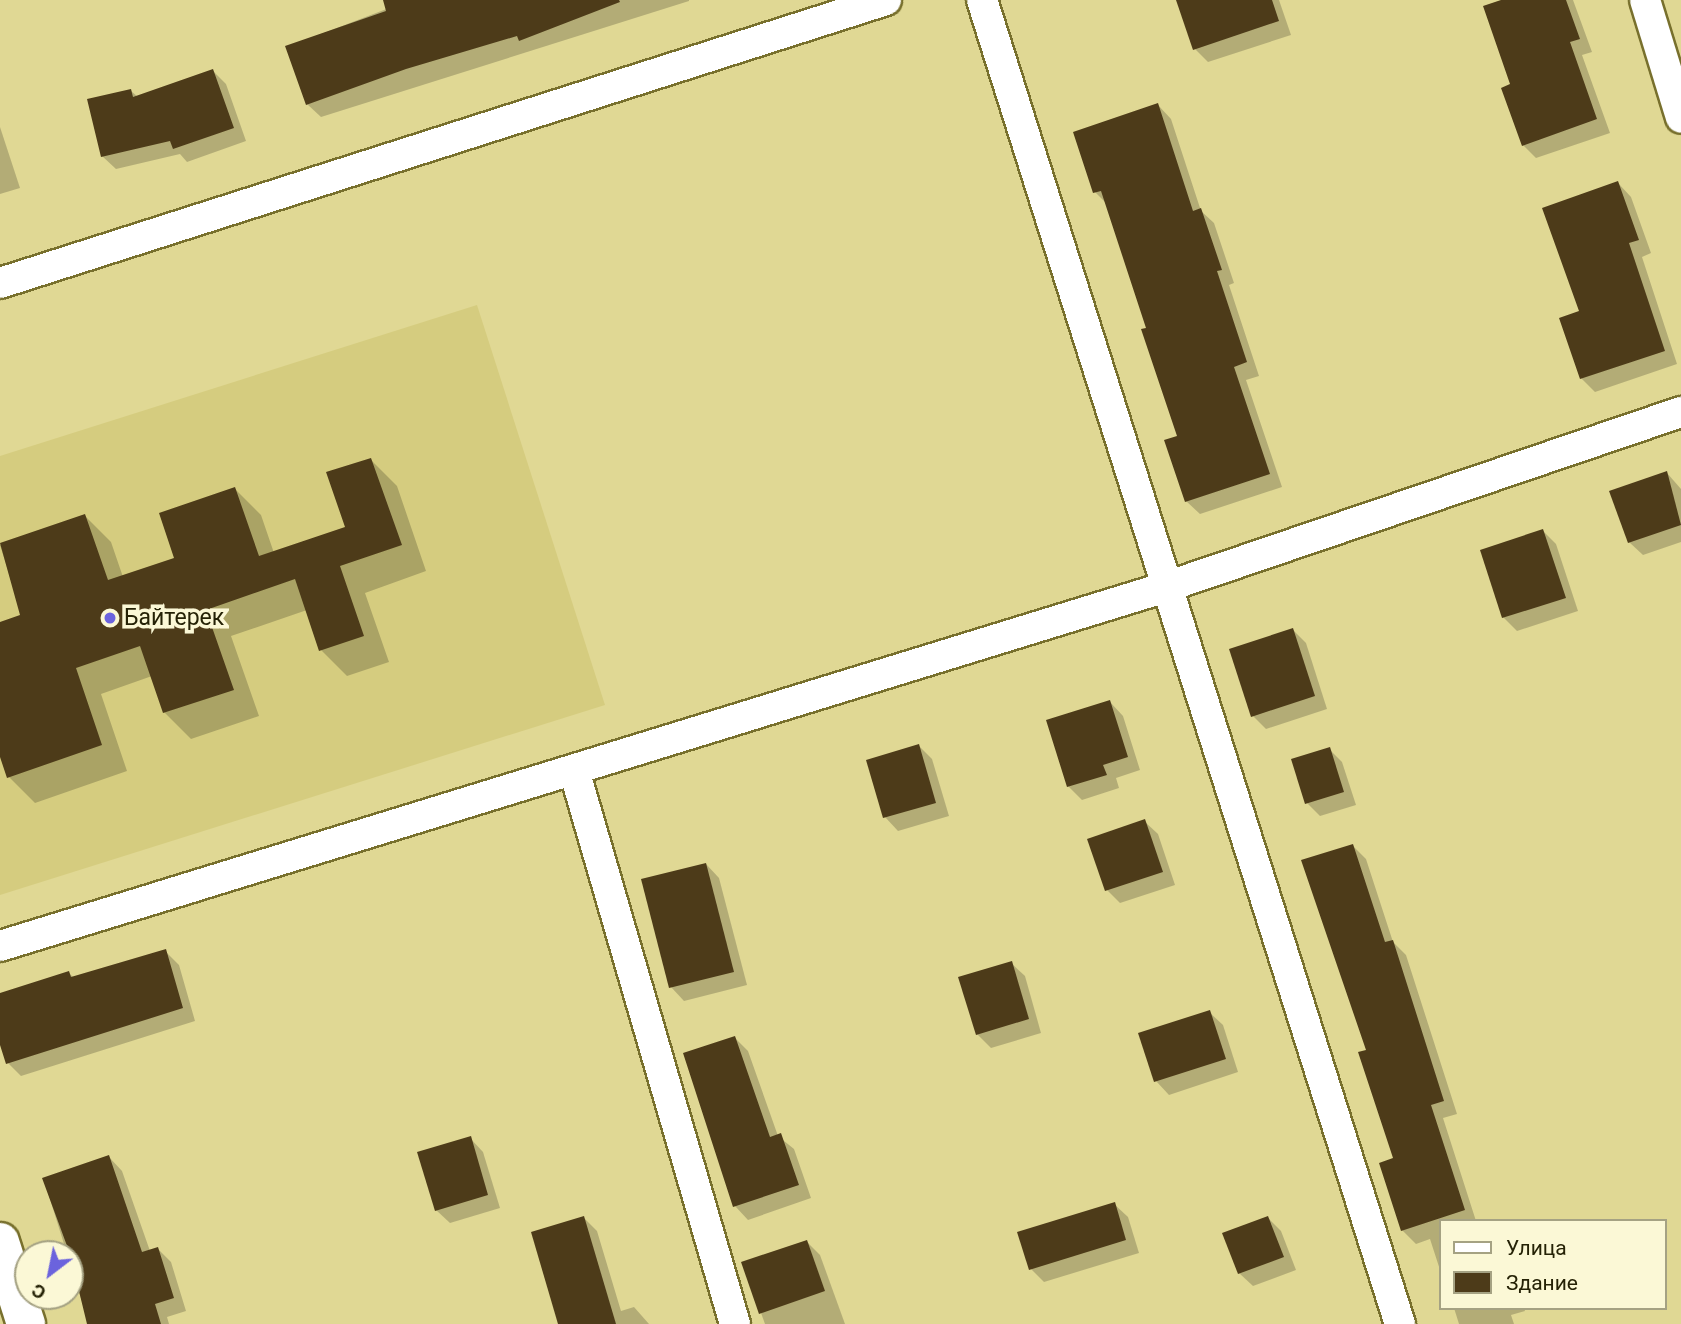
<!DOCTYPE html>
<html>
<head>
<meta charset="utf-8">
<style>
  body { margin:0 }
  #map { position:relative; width:1681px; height:1324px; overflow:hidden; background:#e0d894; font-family:Roboto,sans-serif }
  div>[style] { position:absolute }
  .built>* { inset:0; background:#d5cc7f }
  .shadow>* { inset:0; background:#0003 }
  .building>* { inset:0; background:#4d3b19 }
  .roads { filter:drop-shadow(2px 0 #78702d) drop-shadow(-2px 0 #78702d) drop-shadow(0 2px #78702d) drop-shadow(0 -2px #78702d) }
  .minor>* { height:30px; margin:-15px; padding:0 15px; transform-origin:15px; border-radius:15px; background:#fff }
  .tertiary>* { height:38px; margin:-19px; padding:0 19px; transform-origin:19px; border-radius:19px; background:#fff }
  .dots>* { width:19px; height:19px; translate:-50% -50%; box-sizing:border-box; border:4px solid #fbf8d6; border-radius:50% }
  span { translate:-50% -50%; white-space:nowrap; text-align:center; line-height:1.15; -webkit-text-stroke:7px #fbf8d6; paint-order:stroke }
  .poi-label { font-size:23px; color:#252206 }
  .left { translate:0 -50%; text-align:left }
  .legend { position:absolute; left:1439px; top:1219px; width:228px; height:91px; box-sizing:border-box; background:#fbf8d6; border:2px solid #a5a283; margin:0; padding:9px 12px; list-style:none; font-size:21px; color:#252206 }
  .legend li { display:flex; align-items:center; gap:14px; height:35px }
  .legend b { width:35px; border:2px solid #a5a283 }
  .north { position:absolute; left:14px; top:1240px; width:70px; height:70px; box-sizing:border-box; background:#fbf8d6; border:2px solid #a5a283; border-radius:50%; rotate:212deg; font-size:19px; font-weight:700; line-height:28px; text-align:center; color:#252206 }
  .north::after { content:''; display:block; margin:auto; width:24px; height:32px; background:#6b63dd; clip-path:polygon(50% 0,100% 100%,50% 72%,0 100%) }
</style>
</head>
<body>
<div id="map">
  <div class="built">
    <i style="clip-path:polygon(477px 305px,605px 705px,0 895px,0 456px)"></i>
  </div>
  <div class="shadow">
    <i style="clip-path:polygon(410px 0,689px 0,689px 1px,321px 117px,307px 104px,287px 47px)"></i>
    <i style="clip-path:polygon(1178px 0,1279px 0,1291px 35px,1208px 62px,1195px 49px)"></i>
    <i style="clip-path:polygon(1507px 0,1573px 0,1592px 52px,1582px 55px,1610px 133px,1536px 158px,1523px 145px,1513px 85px)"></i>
    <i style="clip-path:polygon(213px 71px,226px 84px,246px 141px,187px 162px,180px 154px,116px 169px,102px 156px,131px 91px,138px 97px)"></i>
    <i style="clip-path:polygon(1158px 105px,1171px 119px,1201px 211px,1214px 223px,1234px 283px,1229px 285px,1259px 376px,1246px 380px,1282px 487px,1200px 514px,1186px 501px,1180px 437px,1149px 329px,1107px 204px,1095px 192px)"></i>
    <i style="clip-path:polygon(0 127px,20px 188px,0 194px)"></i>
    <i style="clip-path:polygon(1618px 183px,1631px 197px,1651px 253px,1642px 257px,1677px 364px,1595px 392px,1581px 378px,1581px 312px)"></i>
    <i style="clip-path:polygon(371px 460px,397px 486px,426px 571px,365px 593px,389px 662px,347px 676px,321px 650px,307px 610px,231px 636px,259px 716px,191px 739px,164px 712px,152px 676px,101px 694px,127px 771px,35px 803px,9px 777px,0 752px,0 623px,22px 616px,0 545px,85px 516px,111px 542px,123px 577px,176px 559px,235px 489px,261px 515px,274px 553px,348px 528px)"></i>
    <i style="clip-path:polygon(1667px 473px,1681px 489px,1681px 542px,1643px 555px,1629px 542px)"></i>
    <i style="clip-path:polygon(1543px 531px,1556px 544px,1578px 611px,1517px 631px,1503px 617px)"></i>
    <i style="clip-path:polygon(1293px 630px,1306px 643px,1327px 709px,1266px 729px,1253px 716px)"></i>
    <i style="clip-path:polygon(1110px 702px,1123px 716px,1140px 770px,1116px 778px,1119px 788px,1082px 800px,1068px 786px)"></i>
    <i style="clip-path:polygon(919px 746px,932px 759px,949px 816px,898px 831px,885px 817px)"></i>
    <i style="clip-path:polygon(1329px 749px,1342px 762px,1356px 805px,1320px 816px,1307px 803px)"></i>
    <i style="clip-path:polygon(1144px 821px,1158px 834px,1175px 885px,1120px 903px,1107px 890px)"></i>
    <i style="clip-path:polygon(1353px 846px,1366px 859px,1393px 942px,1406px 955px,1457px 1114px,1443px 1118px,1476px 1221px,1441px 1221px,1441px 1273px,1430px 1239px,1416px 1244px,1402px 1230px,1395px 1159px,1369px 1051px)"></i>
    <i style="clip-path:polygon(706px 864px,719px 878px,747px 985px,684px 1001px,671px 987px)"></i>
    <i style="clip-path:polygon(165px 951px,179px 965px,195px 1021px,21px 1076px,8px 1063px,0 1040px,0 995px,69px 973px,74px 978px)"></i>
    <i style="clip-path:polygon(1011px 963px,1025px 976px,1041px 1033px,991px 1048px,977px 1034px)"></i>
    <i style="clip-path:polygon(1209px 1012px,1223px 1025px,1238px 1072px,1169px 1095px,1156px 1081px)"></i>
    <i style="clip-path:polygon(735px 1038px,748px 1051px,778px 1136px,794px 1149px,811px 1198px,748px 1220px,735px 1206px)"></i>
    <i style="clip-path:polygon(470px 1138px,483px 1152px,500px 1208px,450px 1223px,436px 1210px)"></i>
    <i style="clip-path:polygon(109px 1157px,122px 1171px,150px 1251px,158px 1249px,171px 1262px,186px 1311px,167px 1317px,169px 1324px,89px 1324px,44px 1180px)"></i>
    <i style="clip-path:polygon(1114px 1204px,1128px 1217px,1139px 1253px,1044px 1282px,1031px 1269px)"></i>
    <i style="clip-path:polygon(584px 1218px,597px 1231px,621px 1311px,634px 1307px,649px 1324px,560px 1324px)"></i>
    <i style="clip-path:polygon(1268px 1218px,1281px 1231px,1296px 1270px,1253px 1286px,1239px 1273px)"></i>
    <i style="clip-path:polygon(807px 1242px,820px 1255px,845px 1324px,765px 1324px,743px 1263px)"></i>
    <i style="clip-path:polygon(1454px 1308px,1524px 1308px,1525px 1311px,1511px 1315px,1514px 1324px,1459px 1324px)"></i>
  </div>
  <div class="building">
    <i style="clip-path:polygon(383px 0,619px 0,620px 2px,519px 41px,517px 36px,406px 69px,306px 105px,285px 46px,386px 11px)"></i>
    <i style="clip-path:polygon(1176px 0,1272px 0,1279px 21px,1193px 50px)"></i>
    <i style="clip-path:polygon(1501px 0,1566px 0,1580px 39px,1570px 42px,1597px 119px,1522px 146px,1501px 88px,1510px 84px,1483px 6px)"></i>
    <i style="clip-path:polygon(213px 69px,234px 128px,173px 149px,170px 141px,101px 157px,87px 99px,131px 89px,133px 97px)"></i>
    <i style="clip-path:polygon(1158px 103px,1193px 211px,1201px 208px,1222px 270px,1217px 271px,1247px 362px,1234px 367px,1270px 474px,1185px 502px,1164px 440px,1177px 436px,1141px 329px,1146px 328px,1101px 191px,1093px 193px,1073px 132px)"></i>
    <i style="clip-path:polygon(1618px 181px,1639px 240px,1629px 243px,1665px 351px,1580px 379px,1559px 318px,1579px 311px,1542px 208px)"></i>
    <i style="clip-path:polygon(371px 458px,402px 545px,340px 566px,364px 636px,319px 651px,295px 579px,206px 610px,234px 690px,163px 713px,140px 646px,76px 668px,102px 745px,7px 778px,0 757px,0 622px,20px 615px,0 543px,85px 514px,108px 580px,174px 558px,159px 513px,235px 487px,259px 556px,345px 527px,326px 472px)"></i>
    <i style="clip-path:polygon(1667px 471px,1681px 525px,1628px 543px,1609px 491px)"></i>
    <i style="clip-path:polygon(1543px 529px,1566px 598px,1502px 618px,1480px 550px)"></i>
    <i style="clip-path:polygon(1293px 628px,1315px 696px,1251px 717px,1229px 649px)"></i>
    <i style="clip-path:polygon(1110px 700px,1128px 757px,1103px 765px,1107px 775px,1067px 787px,1046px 720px)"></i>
    <i style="clip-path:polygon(919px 744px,936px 803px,883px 818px,866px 760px)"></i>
    <i style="clip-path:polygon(1330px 747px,1344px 792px,1305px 804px,1291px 759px)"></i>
    <i style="clip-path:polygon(1145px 819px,1163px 872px,1105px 891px,1087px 839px)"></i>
    <i style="clip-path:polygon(1353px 844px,1385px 942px,1393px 940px,1444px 1101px,1431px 1105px,1465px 1210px,1401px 1231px,1379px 1163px,1393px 1158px,1358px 1052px,1366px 1050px,1301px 860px)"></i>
    <i style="clip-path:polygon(706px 863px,734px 972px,669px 988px,641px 879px)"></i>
    <i style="clip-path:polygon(166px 949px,183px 1008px,6px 1064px,0 1045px,0 993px,69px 971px,71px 977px)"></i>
    <i style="clip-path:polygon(1012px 961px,1029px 1019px,976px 1035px,958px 977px)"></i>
    <i style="clip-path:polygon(1210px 1010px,1226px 1059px,1154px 1082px,1138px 1033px)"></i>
    <i style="clip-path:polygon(735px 1036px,770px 1137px,781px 1133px,799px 1185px,733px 1207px,683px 1053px)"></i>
    <i style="clip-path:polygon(471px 1136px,488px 1195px,435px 1211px,417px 1152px)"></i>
    <i style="clip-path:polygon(109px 1155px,142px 1252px,158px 1247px,174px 1298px,155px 1304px,161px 1324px,87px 1324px,70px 1254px,42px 1178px)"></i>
    <i style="clip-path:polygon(1115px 1202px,1126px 1240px,1029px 1270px,1017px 1232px)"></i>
    <i style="clip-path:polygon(584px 1216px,616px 1324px,558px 1324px,531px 1232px)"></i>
    <i style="clip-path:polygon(1268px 1216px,1284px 1257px,1238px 1274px,1222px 1233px)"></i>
    <i style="clip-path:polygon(807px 1240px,825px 1291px,759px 1314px,741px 1262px)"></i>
  </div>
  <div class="roads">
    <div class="minor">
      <i style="left:982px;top:0;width:1388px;rotate:72.48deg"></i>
      <i style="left:1645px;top:0;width:123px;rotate:73deg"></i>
      <i style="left:0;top:283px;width:930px;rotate:-17.71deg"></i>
      <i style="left:574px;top:770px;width:577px;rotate:73.8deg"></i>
      <i style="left:0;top:946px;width:1220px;rotate:-17.11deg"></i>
      <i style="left:1166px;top:587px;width:544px;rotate:-18.77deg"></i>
    </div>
    <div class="tertiary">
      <i style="left:0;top:1242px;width:86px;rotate:72.4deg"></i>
    </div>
  </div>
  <div class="dots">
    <i style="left:110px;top:618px;background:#6b63dd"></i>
  </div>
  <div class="poi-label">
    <span class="left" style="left:124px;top:618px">Байтерек</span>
  </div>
  <ul class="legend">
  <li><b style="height:9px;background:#fff"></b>Улица</li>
  <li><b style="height:19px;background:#4d3b19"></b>Здание</li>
  </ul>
  <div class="north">С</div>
</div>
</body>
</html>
